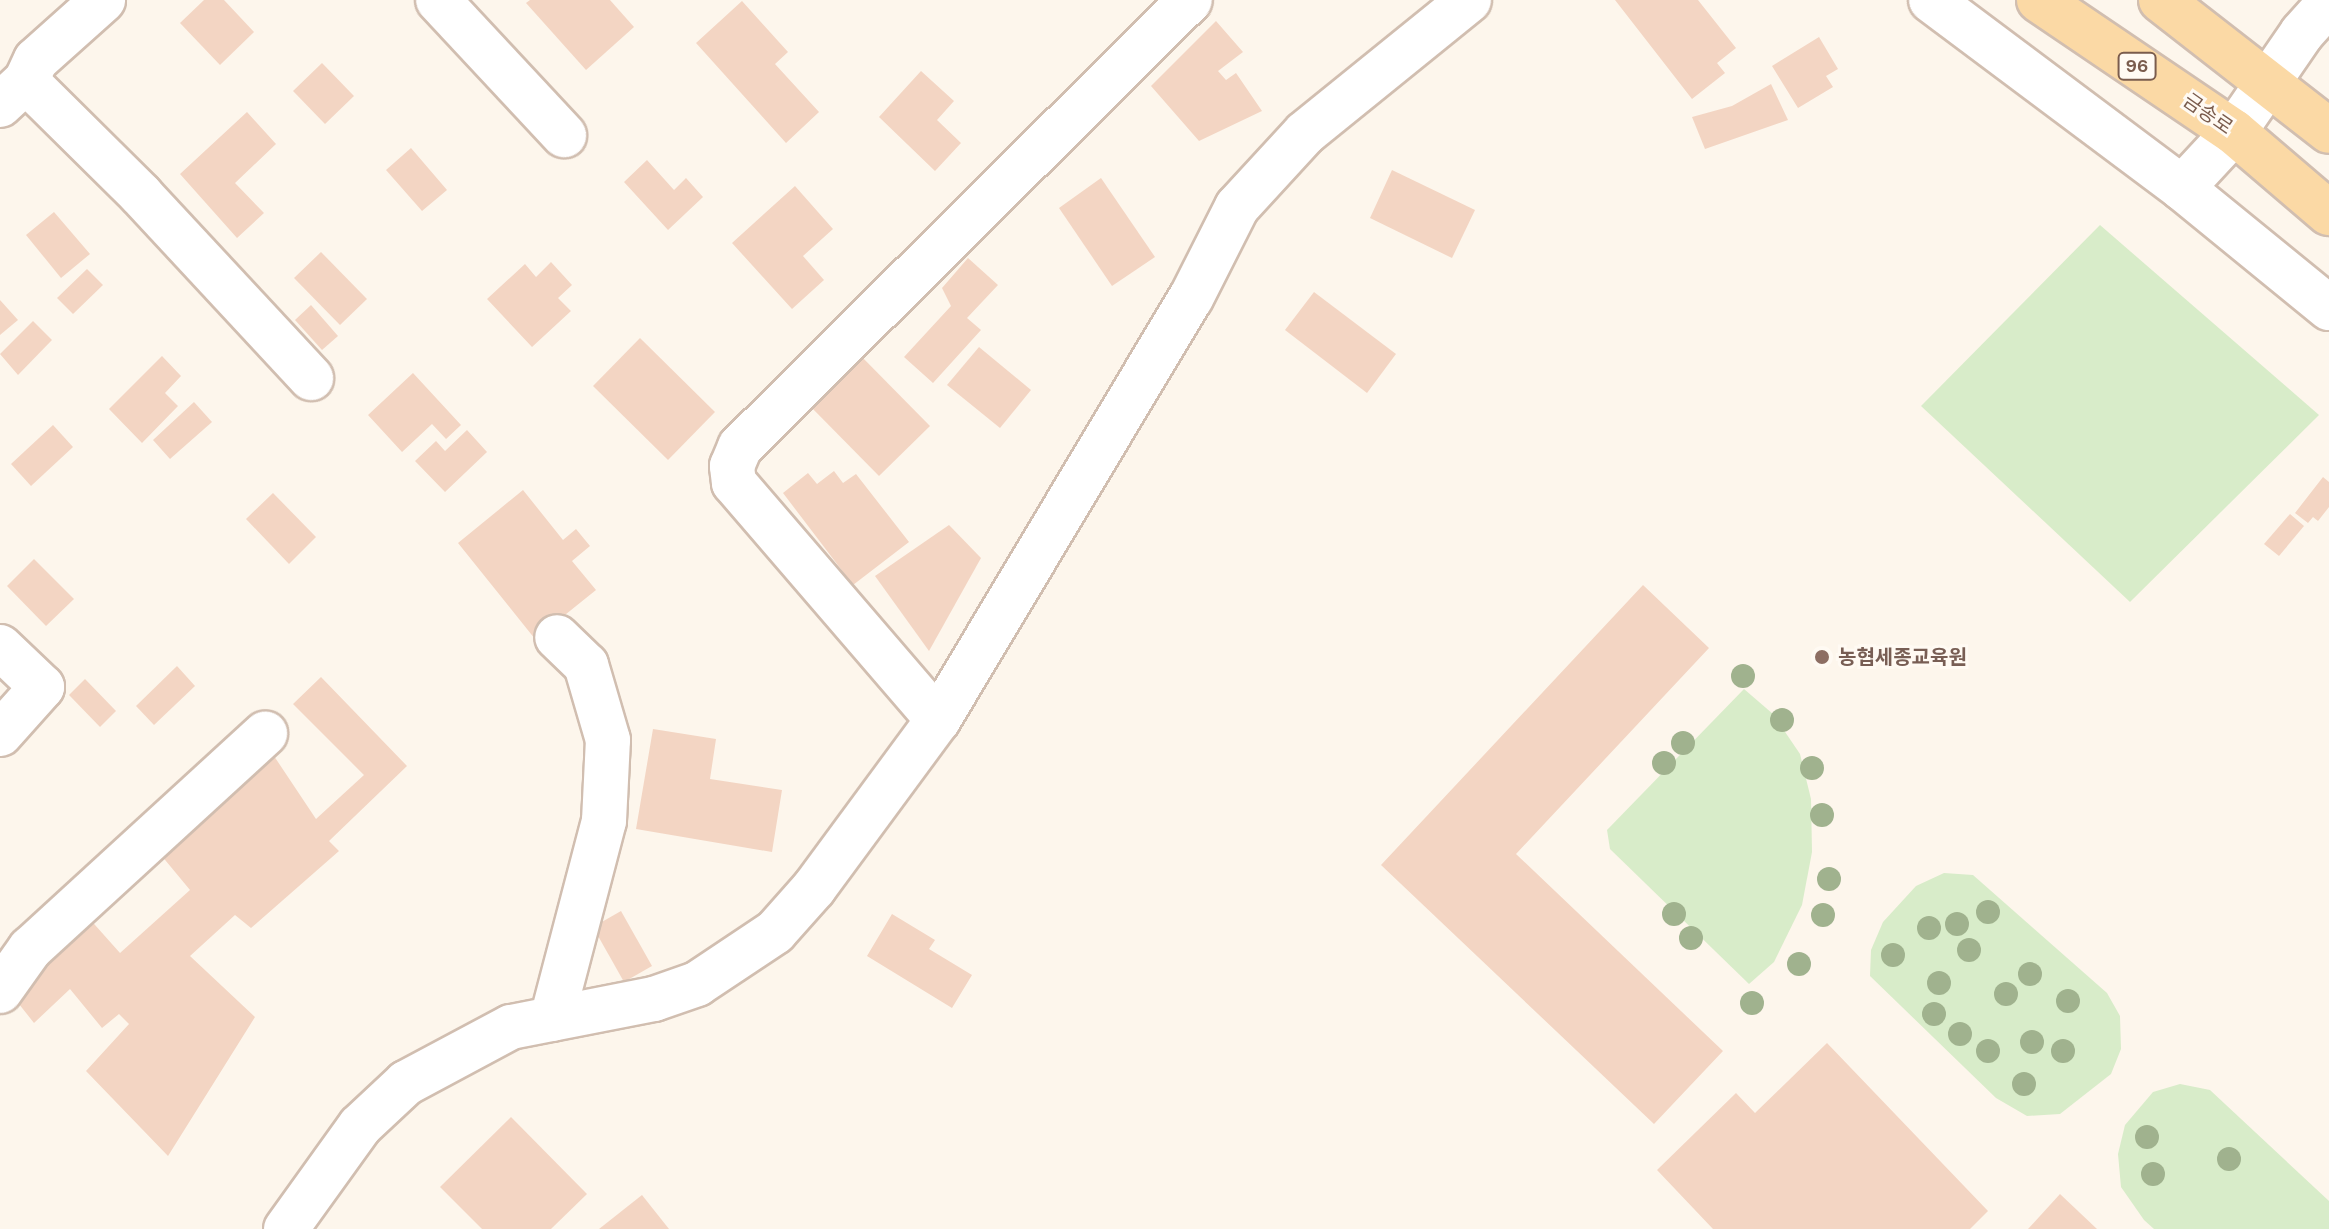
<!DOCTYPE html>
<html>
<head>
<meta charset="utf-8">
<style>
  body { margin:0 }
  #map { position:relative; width:2329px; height:1229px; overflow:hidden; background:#fdf6ec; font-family:"DM Sans","Noto Sans KR",sans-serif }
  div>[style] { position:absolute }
  .green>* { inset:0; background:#d8ecc9 }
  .building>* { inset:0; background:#f3d5c3 }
  .roads { filter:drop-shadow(2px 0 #d1beb0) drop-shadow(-2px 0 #d1beb0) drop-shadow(0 2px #d1beb0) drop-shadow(0 -2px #d1beb0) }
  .minor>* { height:44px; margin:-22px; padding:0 22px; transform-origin:22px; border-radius:22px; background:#fff }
  .secondary>* { height:44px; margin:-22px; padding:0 22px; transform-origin:22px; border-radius:22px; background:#fff }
  .primary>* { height:44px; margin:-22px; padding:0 22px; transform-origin:22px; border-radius:22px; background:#fbd9a5 }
  .trees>* { width:24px; height:24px; margin:-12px; border-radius:50%; background:#a0b28e }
  .dots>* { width:22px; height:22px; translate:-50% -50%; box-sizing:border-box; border:4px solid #fffaf3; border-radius:50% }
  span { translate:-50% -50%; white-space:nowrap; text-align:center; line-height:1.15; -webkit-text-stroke:6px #fffaf3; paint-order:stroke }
  .shield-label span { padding:2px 6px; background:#fffaf3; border:2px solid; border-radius:6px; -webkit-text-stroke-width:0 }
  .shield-label { font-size:18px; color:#7a5c4d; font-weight:700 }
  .street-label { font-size:20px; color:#7a5c4d }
  .education-label { font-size:20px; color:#785e54; font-weight:700 }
  .left { translate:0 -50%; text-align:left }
</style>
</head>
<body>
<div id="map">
  <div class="green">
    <i style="clip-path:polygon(2100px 225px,2319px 415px,2130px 602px,1921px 406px)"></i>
    <i style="clip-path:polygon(1744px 689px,1773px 714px,1800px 754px,1811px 799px,1812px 852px,1802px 905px,1774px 962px,1749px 984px,1610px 849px,1607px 830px)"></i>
    <i style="clip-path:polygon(1944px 873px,1973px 875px,2107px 993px,2120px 1016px,2121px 1049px,2111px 1074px,2060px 1114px,2027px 1116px,1996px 1098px,1870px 976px,1871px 950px,1883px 922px,1916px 886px)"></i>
    <i style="clip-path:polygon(2180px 1084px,2210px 1090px,2329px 1201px,2329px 1229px,2154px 1229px,2144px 1220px,2121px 1187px,2118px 1154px,2125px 1125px,2153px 1092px)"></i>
  </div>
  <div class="building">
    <i style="clip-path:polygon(204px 0,224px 0,254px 32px,220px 65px,180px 23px)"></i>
    <i style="clip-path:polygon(530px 0,610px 0,634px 27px,586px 70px,526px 3px)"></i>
    <i style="clip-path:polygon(1615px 0,1698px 0,1736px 48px,1717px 63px,1725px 73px,1692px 99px)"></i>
    <i style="clip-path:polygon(742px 1px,788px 52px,775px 64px,819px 112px,786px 143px,696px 43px)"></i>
    <i style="clip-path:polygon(1216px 21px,1243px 52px,1218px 71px,1226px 80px,1236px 73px,1262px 111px,1199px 141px,1151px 86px)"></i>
    <i style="clip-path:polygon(1819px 37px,1838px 69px,1826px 76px,1833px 87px,1798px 108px,1772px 66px)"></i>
    <i style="clip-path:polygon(322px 63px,354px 96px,325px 124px,293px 91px)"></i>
    <i style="clip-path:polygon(921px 71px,954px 101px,937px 120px,961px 143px,935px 171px,879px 117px)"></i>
    <i style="clip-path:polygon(1771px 84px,1788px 120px,1705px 149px,1692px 117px,1732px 106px)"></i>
    <i style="clip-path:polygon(247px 112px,276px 144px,235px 183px,264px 213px,237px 238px,180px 174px)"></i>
    <i style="clip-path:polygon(411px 148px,447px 190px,422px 211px,386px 170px)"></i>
    <i style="clip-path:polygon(647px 160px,674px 190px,686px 178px,703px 197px,668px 230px,624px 182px)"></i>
    <i style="clip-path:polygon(1392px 170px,1475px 210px,1452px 258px,1370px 218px)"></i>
    <i style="clip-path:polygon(1101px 178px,1155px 257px,1112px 286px,1059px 208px)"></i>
    <i style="clip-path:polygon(795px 186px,833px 229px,803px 256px,824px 280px,792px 309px,732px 243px)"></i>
    <i style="clip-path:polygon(54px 212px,90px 254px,61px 278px,26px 235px)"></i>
    <i style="clip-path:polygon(321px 252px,367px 299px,340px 325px,294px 278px)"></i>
    <i style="clip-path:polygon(968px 258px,998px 285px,967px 318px,981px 330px,933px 383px,904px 357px,951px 306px,942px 288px)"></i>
    <i style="clip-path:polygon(551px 262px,572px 285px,558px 298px,571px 311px,532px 347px,487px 299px,525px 264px,536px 277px)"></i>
    <i style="clip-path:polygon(87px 269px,103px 285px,73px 314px,57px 298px)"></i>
    <i style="clip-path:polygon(1314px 292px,1396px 354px,1367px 393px,1285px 330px)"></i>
    <i style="clip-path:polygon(0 300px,18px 320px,0 335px)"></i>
    <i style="clip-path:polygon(311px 305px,338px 336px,322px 350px,295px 320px)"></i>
    <i style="clip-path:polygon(33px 321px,52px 340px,18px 375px,0 354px)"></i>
    <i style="clip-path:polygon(640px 338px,715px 412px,668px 460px,593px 386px)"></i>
    <i style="clip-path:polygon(979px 347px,1031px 390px,1000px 428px,947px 385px)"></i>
    <i style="clip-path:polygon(858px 353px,930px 426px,879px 476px,808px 404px)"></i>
    <i style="clip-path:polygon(162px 356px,181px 376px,165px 393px,178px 406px,142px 443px,109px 409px)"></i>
    <i style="clip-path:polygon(413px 373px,461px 425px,446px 439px,432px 424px,402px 452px,368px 415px)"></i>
    <i style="clip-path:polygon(194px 402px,212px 422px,170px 459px,153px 440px)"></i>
    <i style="clip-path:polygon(53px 425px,73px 447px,31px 486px,11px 464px)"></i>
    <i style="clip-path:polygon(467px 430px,487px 452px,445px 492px,415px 461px,436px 441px,445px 451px)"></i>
    <i style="clip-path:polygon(834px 471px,843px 483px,856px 474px,909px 542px,853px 585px,783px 493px,808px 473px,817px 484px)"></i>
    <i style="clip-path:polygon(2323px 477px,2329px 482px,2329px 507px,2318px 521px,2313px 517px,2308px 523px,2295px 513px)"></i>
    <i style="clip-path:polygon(523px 490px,563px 540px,576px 529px,590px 546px,572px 561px,596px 590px,535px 639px,458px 543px)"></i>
    <i style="clip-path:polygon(273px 493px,316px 537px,289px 564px,246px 519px)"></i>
    <i style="clip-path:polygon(2290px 514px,2304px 526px,2279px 556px,2264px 544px)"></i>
    <i style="clip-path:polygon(949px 525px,981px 558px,929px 651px,875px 576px)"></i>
    <i style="clip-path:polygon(34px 559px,74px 599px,46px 626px,7px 586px)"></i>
    <i style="clip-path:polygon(1643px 585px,1709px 648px,1516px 854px,1723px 1051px,1654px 1124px,1381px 865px)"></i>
    <i style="clip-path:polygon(177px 666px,195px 686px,154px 725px,136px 706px)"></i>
    <i style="clip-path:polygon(321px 677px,407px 766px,329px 841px,339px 851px,251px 928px,235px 915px,190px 956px,255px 1017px,168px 1156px,86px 1071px,129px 1024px,119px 1014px,102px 1028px,70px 989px,34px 1023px,15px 999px,87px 916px,120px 953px,190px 890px,156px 849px,272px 753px,316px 819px,364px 775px,293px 704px)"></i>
    <i style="clip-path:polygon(85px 679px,116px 711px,100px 727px,69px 695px)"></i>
    <i style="clip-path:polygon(653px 729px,716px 739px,710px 779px,782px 790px,772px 852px,636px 829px)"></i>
    <i style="clip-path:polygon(621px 911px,652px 966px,624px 982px,593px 927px)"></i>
    <i style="clip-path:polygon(892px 914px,935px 940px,929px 949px,972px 975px,952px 1008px,867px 956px)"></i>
    <i style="clip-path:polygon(1827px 1043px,1988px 1211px,1970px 1229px,1713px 1229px,1657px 1170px,1736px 1093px,1755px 1113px)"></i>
    <i style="clip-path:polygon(511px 1117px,587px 1194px,551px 1229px,482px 1229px,440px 1187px)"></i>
    <i style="clip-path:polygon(2060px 1194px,2097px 1229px,2028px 1229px)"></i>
    <i style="clip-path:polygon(642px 1195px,669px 1229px,599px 1229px)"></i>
  </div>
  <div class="roads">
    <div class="minor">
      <i style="left:438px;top:0;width:185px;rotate:47deg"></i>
      <i style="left:1931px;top:0;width:314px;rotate:36.8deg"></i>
      <i style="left:2182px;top:188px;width:190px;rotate:39.2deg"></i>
      <i style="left:26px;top:81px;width:162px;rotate:44.7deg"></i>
      <i style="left:141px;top:195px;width:250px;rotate:47.1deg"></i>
      <i style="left:0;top:105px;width:35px;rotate:-43deg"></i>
      <i style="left:26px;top:81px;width:23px;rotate:-65deg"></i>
      <i style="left:36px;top:60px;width:90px;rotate:-41.8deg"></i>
      <i style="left:2182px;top:188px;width:76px;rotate:-47.1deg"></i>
      <i style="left:0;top:647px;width:58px;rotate:43.6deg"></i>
      <i style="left:42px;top:687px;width:63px;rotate:131.8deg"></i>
      <i style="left:938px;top:720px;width:313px;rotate:-130.7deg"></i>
      <i style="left:734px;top:483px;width:17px;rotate:-97deg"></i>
      <i style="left:732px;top:466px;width:21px;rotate:-67deg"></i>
      <i style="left:740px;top:447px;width:634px;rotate:-44.81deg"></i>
      <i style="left:0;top:991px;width:52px;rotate:-54.5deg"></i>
      <i style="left:30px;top:949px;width:319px;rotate:-42.5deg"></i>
      <i style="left:552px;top:1019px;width:205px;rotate:-75.3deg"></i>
      <i style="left:604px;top:821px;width:81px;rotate:-87.2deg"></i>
      <i style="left:608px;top:740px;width:78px;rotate:-106.3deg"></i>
      <i style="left:586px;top:665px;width:40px;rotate:-136deg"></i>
      <i style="left:286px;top:1229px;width:127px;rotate:-54.3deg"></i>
      <i style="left:360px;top:1126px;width:63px;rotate:-43.1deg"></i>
      <i style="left:406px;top:1083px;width:119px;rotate:-28.1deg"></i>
      <i style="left:511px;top:1027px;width:146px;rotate:-11.1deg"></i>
      <i style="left:654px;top:999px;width:46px;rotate:-19.2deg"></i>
      <i style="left:697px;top:984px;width:94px;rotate:-33.7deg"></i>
      <i style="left:775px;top:932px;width:59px;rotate:-48.4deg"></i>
      <i style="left:814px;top:888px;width:209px;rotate:-53.6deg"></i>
      <i style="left:938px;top:720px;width:492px;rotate:-59.1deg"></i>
      <i style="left:1191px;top:298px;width:102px;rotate:-63.2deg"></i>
      <i style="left:1237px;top:207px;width:100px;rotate:-47.4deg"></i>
      <i style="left:1305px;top:133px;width:211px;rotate:-39deg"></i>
    </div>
    <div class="secondary">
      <i style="left:2234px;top:132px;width:120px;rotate:-55.5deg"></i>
      <i style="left:2302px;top:33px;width:40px;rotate:-48deg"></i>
    </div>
    <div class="primary">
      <i style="left:2039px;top:0;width:235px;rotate:34.1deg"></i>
      <i style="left:2234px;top:132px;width:125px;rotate:40.5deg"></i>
      <i style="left:2161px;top:0;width:213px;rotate:37.9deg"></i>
    </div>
  </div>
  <div class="trees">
    <i style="left:1743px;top:676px"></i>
    <i style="left:1782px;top:720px"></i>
    <i style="left:1683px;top:743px"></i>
    <i style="left:1664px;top:763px"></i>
    <i style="left:1812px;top:768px"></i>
    <i style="left:1822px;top:815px"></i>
    <i style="left:1829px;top:879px"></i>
    <i style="left:1988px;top:912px"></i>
    <i style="left:1674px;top:914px"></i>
    <i style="left:1823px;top:915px"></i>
    <i style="left:1957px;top:924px"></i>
    <i style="left:1929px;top:928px"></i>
    <i style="left:1691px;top:938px"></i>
    <i style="left:1969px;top:950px"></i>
    <i style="left:1893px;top:955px"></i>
    <i style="left:1799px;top:964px"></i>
    <i style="left:2030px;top:974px"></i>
    <i style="left:1939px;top:983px"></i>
    <i style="left:2006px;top:994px"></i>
    <i style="left:2068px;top:1001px"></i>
    <i style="left:1752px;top:1003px"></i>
    <i style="left:1934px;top:1014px"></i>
    <i style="left:1960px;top:1034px"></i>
    <i style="left:2032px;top:1042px"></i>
    <i style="left:1988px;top:1051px"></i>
    <i style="left:2063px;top:1051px"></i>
    <i style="left:2024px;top:1084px"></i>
    <i style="left:2147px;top:1137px"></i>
    <i style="left:2229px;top:1159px"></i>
    <i style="left:2153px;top:1174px"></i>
  </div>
  <div class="dots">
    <i style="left:1822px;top:657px;background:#8d6e63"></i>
  </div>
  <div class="shield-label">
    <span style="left:2137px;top:66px">96</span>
  </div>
  <div class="street-label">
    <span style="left:2208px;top:114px;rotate:35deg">금송로</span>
  </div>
  <div class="education-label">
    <span class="left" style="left:1838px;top:657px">농협세종교육원</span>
  </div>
</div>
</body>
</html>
